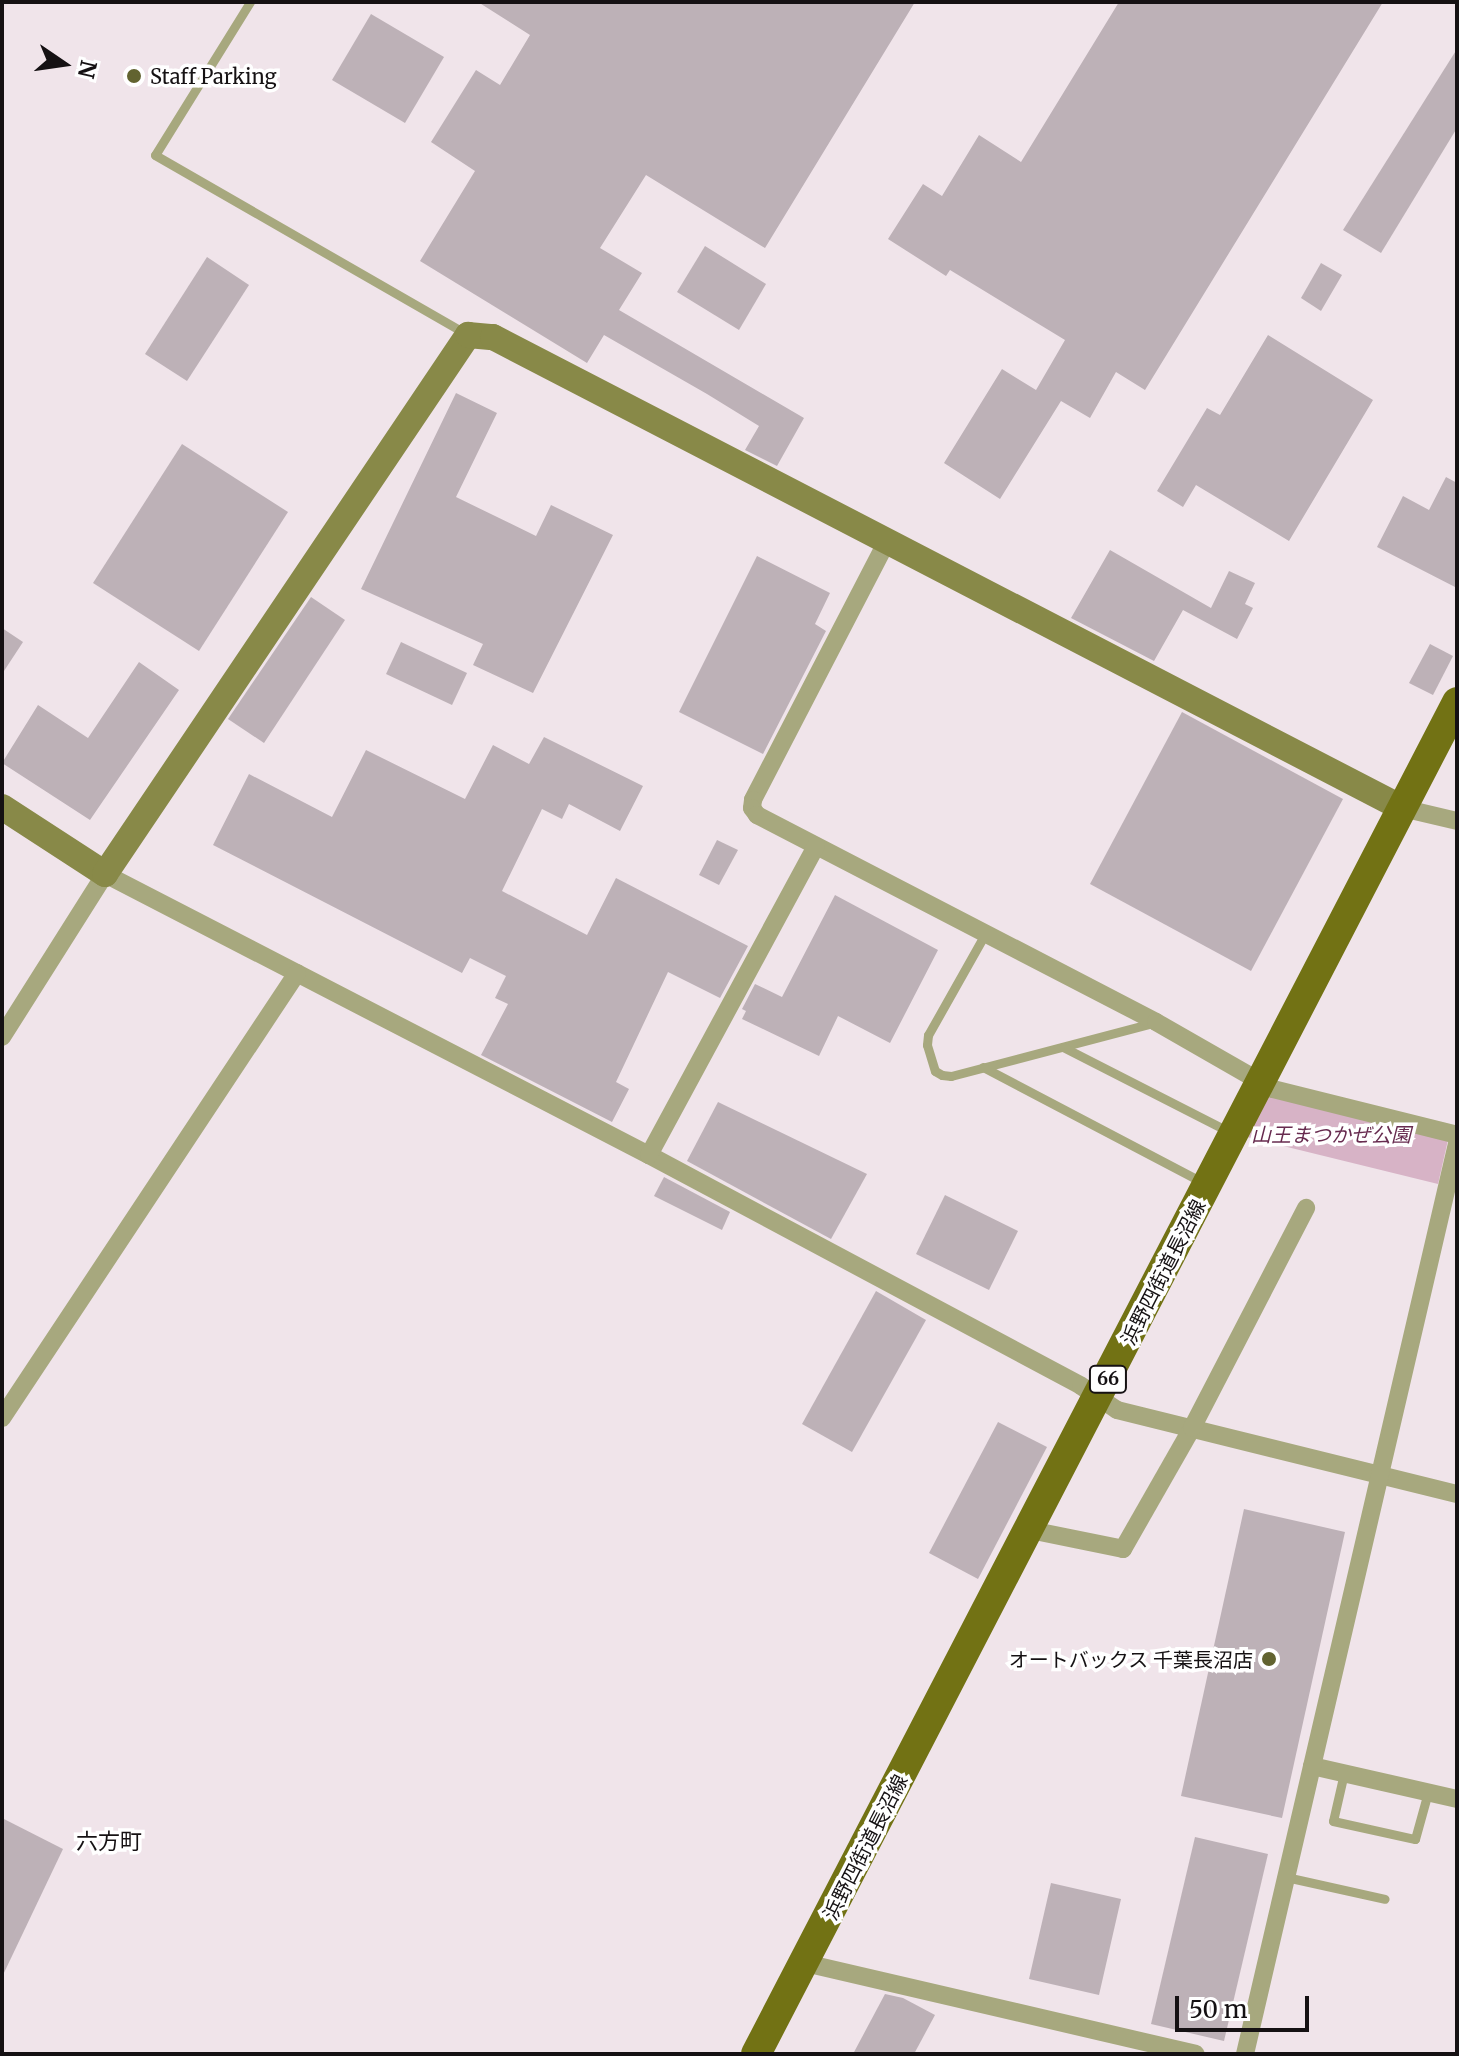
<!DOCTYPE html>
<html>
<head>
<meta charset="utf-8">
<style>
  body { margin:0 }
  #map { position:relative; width:1459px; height:2056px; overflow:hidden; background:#f0e4ea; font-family:Merriweather,"Noto Sans JP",serif }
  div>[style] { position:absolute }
  .green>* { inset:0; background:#d7b3c6 }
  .building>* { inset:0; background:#bdb1b7 }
  .lane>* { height:9px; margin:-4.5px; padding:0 4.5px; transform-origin:4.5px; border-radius:4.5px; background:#a7a87e }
  .street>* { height:18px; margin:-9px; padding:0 9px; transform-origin:9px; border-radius:9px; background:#a7a87e }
  .secondary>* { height:26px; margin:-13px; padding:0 13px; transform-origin:13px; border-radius:13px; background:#888948 }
  .primary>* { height:30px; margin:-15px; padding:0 15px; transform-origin:15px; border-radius:15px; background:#727214 }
  .dots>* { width:22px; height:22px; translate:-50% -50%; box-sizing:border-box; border:4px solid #fff; border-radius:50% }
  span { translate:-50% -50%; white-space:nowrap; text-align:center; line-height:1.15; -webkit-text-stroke:7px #fff; paint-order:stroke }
  .shield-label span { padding:2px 6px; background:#fff; border:2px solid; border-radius:6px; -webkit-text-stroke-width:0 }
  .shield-label { font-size:18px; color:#151113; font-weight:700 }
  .poi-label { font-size:20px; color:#151113 }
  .left { translate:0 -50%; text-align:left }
  .right { translate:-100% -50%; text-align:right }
  .park-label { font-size:20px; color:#672b4f; font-style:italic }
  .street-label { font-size:20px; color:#151113 }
  .neighbourhood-label { font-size:22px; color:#151113 }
  .frame { position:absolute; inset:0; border:4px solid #151113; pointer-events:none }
  .north { position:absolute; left:24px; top:24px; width:80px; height:80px; -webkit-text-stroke:6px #fff; paint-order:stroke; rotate:103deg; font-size:22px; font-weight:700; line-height:32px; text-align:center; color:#151113 }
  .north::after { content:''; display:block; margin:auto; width:28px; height:36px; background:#151113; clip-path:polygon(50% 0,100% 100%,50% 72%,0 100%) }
  .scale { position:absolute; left:1175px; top:1996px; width:134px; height:36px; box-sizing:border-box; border:4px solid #151113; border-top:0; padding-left:10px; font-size:24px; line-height:28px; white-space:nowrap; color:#151113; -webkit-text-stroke:6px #fff; paint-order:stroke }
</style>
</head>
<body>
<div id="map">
  <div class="green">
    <i style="clip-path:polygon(1265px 1095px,1448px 1140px,1438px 1184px,1243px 1136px)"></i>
  </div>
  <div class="building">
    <i style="clip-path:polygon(478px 2px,915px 2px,765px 248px,646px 175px,600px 248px,642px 273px,619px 310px,804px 418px,777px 466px,745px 450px,759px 426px,707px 394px,604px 335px,587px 363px,420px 261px,475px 171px,431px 142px,476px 70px,500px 85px,530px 35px)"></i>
    <i style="clip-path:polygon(1119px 2px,1383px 2px,1145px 390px,1116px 372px,1090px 418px,1061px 401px,1000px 499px,944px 463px,1002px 369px,1036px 390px,1065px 340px,950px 270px,946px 276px,888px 239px,923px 184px,942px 196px,979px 135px,1021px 162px)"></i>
    <i style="clip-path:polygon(371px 14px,444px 57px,405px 123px,332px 80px)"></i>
    <i style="clip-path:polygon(1457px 49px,1457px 128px,1381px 253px,1343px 230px)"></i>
    <i style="clip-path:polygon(705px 246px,766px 284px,739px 330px,677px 292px)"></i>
    <i style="clip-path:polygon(207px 257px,249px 285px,187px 381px,145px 354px)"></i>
    <i style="clip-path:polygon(1321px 263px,1342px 275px,1321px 311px,1301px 298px)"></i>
    <i style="clip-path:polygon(1268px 335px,1373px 400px,1289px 541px,1196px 485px,1183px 507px,1157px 491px,1207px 408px,1220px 415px)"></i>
    <i style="clip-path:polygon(456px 393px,497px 413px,456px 497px,536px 536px,551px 505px,613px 535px,533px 693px,473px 665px,483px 644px,361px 589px)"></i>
    <i style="clip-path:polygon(182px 444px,288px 512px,199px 651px,93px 583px)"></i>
    <i style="clip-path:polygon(1446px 477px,1457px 483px,1457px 588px,1377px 547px,1403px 496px,1429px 510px)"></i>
    <i style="clip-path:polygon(1110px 550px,1211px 608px,1229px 571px,1255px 583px,1245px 604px,1253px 608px,1237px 639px,1183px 610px,1154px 661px,1071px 618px)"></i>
    <i style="clip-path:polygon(757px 556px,830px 593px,815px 624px,826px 631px,763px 754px,679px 712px)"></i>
    <i style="clip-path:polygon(311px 597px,345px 620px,264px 743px,228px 719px)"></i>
    <i style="clip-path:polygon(2px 628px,23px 642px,2px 674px)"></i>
    <i style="clip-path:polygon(401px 642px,467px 673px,452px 705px,386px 674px)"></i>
    <i style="clip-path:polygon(1430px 644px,1453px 656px,1433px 695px,1409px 683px)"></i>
    <i style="clip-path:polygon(139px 662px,179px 690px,90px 820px,2px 763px,38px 705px,88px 738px)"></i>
    <i style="clip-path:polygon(1182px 712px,1343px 799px,1251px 971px,1090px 884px)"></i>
    <i style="clip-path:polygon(544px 737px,643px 786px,620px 831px,569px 804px,562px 819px,542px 809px,502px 891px,587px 935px,616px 878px,748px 946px,720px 998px,668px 972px,616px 1082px,629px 1089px,612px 1122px,481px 1055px,508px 1004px,495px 998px,506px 976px,470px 958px,462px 973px,213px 845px,249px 774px,332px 817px,366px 750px,465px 799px,493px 745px,529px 764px)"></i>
    <i style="clip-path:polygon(717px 840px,738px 850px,719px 885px,699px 875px)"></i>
    <i style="clip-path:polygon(835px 895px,938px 950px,890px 1043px,838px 1016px,819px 1056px,742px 1019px,746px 1011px,742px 1009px,755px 984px,782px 997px)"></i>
    <i style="clip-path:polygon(718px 1102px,867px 1174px,831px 1239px,687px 1161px)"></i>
    <i style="clip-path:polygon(664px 1177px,730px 1212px,722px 1230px,654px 1196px)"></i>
    <i style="clip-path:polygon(945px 1195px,1018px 1231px,989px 1290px,916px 1254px)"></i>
    <i style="clip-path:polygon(876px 1291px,926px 1320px,852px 1452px,802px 1424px)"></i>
    <i style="clip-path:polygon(998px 1422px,1047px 1447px,978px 1579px,929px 1553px)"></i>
    <i style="clip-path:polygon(1244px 1509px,1345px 1532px,1282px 1818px,1181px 1796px)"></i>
    <i style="clip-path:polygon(2px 1818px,63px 1849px,2px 1977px)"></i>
    <i style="clip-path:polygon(1195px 1837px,1268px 1854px,1224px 2041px,1151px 2024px)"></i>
    <i style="clip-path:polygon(1051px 1883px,1121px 1899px,1099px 1995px,1029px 1979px)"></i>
    <i style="clip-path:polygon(885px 1994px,903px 1998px,935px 2015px,914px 2054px,853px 2054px)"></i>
  </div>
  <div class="lane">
    <i style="left:250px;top:2px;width:180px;rotate:121.8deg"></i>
    <i style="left:155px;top:155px;width:357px;rotate:29.9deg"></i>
    <i style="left:985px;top:934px;width:116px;rotate:119.4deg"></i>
    <i style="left:928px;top:1035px;width:10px;rotate:96deg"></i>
    <i style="left:927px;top:1045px;width:27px;rotate:73deg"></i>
    <i style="left:935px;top:1071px;width:8px;rotate:30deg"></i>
    <i style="left:942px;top:1075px;width:9px;rotate:6deg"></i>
    <i style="left:951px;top:1076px;width:209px;rotate:-14.7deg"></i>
    <i style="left:1063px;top:1047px;width:187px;rotate:27deg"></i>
    <i style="left:983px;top:1067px;width:250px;rotate:27.7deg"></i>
    <i style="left:1344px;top:1773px;width:49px;rotate:102.9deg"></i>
    <i style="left:1333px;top:1821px;width:84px;rotate:12.4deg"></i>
    <i style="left:1415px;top:1839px;width:49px;rotate:-74.5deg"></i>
    <i style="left:1286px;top:1877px;width:101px;rotate:12.5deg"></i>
  </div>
  <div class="street">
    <i style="left:886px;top:543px;width:289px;rotate:117.4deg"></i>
    <i style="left:753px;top:800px;width:8px;rotate:97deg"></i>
    <i style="left:752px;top:808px;width:9px;rotate:54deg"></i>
    <i style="left:757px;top:815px;width:449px;rotate:27.4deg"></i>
    <i style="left:1156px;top:1022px;width:135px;rotate:29.8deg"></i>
    <i style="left:1273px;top:1089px;width:190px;rotate:14deg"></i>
    <i style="left:1402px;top:808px;width:57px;rotate:13.3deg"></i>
    <i style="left:2px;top:1037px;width:193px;rotate:-57.7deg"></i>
    <i style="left:105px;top:874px;width:612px;rotate:27.32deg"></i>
    <i style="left:649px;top:1155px;width:490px;rotate:28.1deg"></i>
    <i style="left:1081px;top:1386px;width:43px;rotate:33.7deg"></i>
    <i style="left:1117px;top:1410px;width:350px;rotate:13.9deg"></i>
    <i style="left:649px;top:1155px;width:351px;rotate:-61.6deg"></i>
    <i style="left:2px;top:1418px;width:534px;rotate:-56.46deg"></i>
    <i style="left:1030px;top:1530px;width:95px;rotate:11.5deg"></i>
    <i style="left:1123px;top:1549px;width:139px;rotate:-60.3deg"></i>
    <i style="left:1192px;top:1428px;width:248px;rotate:-62.6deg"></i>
    <i style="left:1312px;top:1766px;width:149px;rotate:12.8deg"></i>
    <i style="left:805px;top:1963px;width:401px;rotate:13.1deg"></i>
    <i style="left:1245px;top:2054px;width:934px;rotate:-76.89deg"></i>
  </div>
  <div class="secondary">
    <i style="left:2px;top:807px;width:123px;rotate:33deg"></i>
    <i style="left:105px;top:874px;width:650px;rotate:-56.04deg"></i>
    <i style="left:468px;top:335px;width:25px;rotate:5deg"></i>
    <i style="left:493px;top:337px;width:1024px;rotate:27.39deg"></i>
  </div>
  <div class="primary">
    <i style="left:756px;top:2054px;width:1523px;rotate:-62.59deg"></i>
  </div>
  <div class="dots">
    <i style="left:134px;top:76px;background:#626330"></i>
    <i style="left:1269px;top:1659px;background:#626330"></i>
  </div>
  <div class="shield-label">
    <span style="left:1108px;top:1379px">66</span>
  </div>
  <div class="poi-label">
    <span class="left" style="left:150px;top:76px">Staff Parking</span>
    <span class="right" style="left:1253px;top:1659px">オートバックス 千葉長沼店</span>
  </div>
  <div class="park-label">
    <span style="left:1331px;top:1134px">山王まつかぜ公園</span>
  </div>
  <div class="street-label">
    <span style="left:1163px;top:1272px;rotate:-63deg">浜野四街道長沼線</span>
    <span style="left:865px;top:1847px;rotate:-63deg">浜野四街道長沼線</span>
  </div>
  <div class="neighbourhood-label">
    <span style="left:109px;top:1842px">六方町</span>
  </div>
  <div class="frame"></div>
  <div class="north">N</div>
  <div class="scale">50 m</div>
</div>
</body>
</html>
